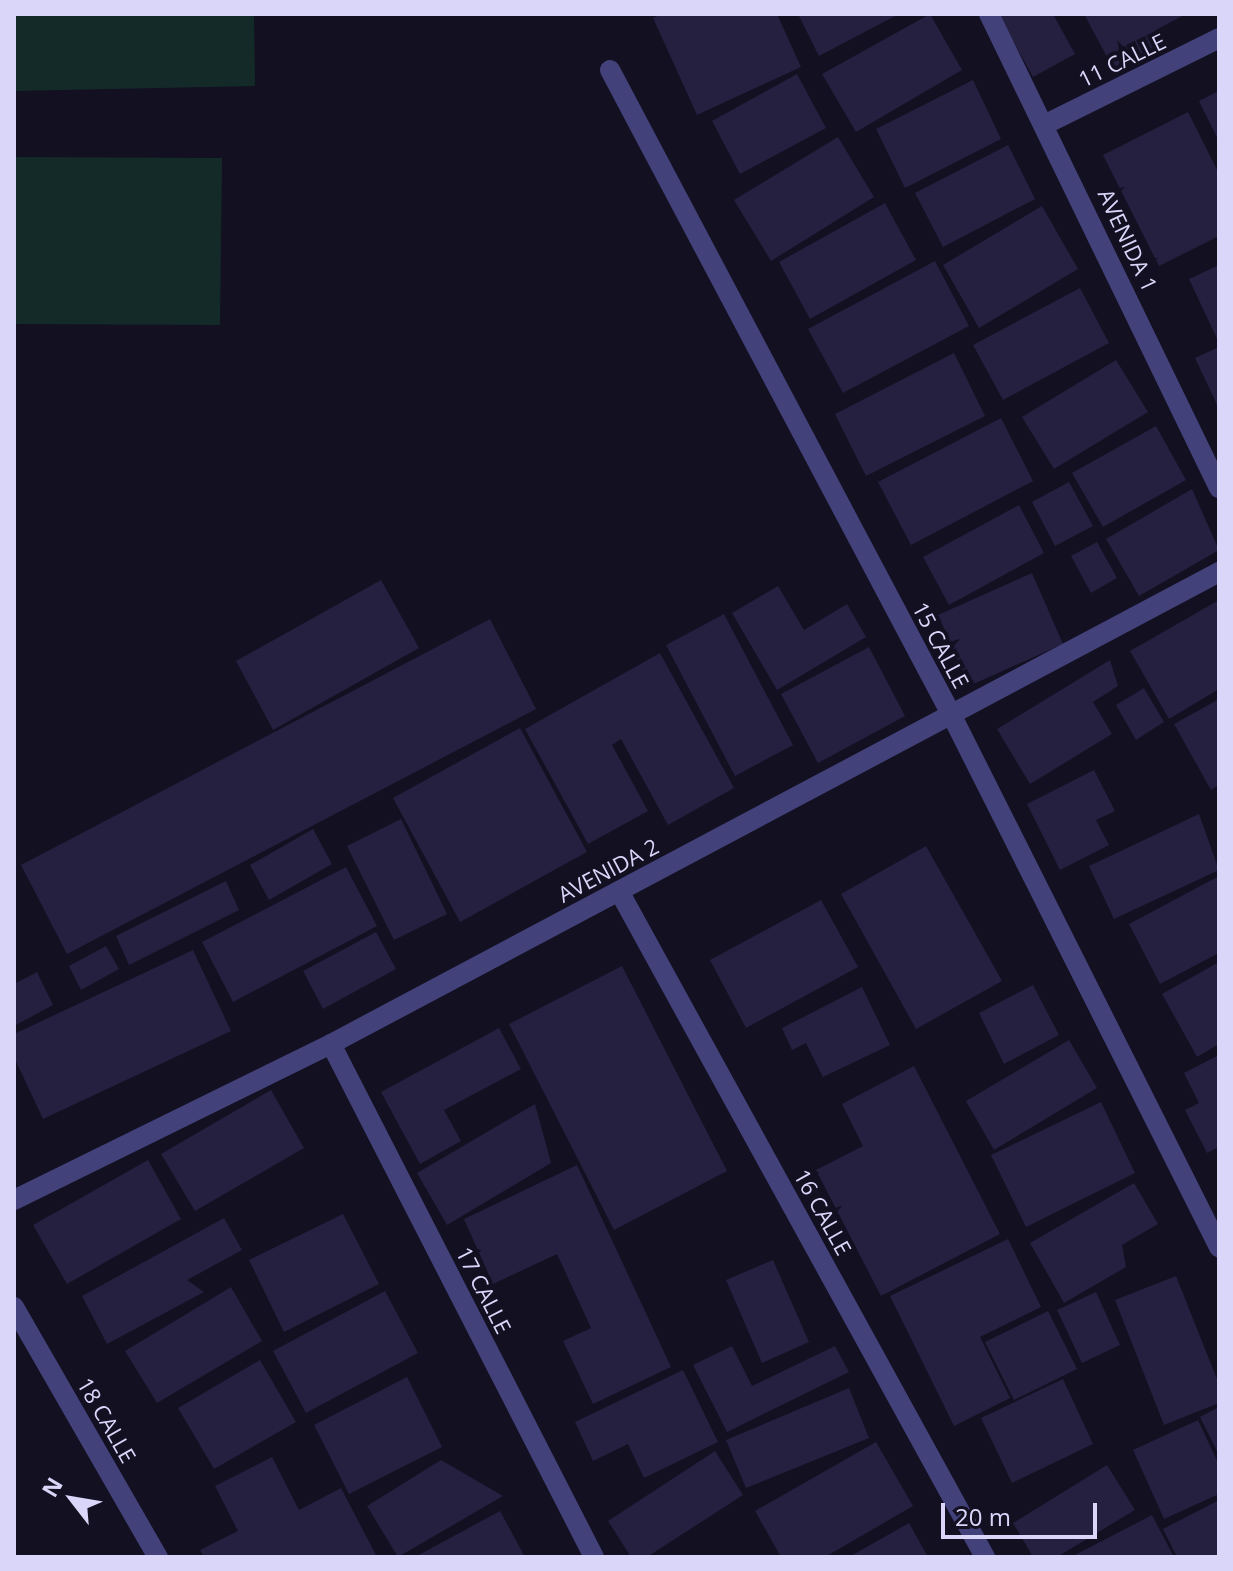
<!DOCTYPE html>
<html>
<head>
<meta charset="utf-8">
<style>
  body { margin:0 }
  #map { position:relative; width:1233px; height:1571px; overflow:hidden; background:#131021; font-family:"Open Sans",sans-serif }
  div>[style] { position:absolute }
  .green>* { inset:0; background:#142a29 }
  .building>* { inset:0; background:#251f40 }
  .street>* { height:20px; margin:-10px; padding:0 10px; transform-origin:10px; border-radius:10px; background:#42417a }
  span { translate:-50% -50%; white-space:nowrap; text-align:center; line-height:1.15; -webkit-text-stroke:8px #131021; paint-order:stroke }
  .street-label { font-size:22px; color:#d9d6fa }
  .frame { position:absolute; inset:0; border:16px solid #d9d6fa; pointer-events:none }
  .north { position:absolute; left:32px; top:1459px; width:80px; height:80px; -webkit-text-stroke:6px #131021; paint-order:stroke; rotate:301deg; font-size:22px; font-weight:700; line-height:32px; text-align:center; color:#d9d6fa }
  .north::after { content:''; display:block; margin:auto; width:28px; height:36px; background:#d9d6fa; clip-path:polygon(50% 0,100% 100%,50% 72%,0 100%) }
  .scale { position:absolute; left:941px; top:1503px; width:156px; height:36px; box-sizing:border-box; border:4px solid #d9d6fa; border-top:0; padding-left:10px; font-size:24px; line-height:28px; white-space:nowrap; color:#d9d6fa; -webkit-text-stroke:6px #131021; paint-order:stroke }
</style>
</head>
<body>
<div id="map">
  <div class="green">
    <i style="clip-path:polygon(14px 14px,254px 14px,255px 86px,14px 91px)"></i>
    <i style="clip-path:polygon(14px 157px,222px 158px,220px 325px,14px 324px)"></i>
  </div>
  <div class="building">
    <i style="clip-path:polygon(662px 14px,777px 14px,801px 67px,697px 115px,653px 18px)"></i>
    <i style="clip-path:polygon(798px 14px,899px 14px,819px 56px)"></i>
    <i style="clip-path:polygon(930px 14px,962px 70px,856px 132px,822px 74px)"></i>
    <i style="clip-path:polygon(998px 14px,1053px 14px,1075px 54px,1033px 77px)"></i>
    <i style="clip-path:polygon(1084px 14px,1186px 14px,1156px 30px,1162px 44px,1114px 70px)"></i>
    <i style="clip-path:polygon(797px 74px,826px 128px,740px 174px,712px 121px)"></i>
    <i style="clip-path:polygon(973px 80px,1001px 139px,905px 188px,876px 129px)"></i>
    <i style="clip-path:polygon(1219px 91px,1219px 141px,1199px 101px)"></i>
    <i style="clip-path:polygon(1188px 112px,1219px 174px,1219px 236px,1159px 266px,1103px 155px)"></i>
    <i style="clip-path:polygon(838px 137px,874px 197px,771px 261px,734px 200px)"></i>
    <i style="clip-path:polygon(1008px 145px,1035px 199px,943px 247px,915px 193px)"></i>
    <i style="clip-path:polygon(885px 203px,916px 260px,810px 319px,779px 262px)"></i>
    <i style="clip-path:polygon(1042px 206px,1078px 269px,979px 328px,943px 265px)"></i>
    <i style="clip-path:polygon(935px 261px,969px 326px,843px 393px,808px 329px)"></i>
    <i style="clip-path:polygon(1219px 265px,1219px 343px,1189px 279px)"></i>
    <i style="clip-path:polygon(1080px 288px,1109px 343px,1003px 400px,973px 345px)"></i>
    <i style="clip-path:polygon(1219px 347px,1219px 409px,1195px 358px)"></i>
    <i style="clip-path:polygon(954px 353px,985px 416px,866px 476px,835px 414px)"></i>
    <i style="clip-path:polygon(1116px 360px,1148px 412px,1054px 469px,1022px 417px)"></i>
    <i style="clip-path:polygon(1001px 418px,1033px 481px,911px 545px,878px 482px)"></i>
    <i style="clip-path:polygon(1156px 426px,1186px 480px,1103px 527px,1072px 473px)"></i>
    <i style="clip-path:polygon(1069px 482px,1093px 526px,1055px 546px,1032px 502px)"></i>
    <i style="clip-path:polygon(1192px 489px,1219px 550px,1139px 596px,1106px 539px)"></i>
    <i style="clip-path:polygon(1019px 505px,1044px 553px,949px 605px,923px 557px)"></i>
    <i style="clip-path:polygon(1097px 542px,1117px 578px,1091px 593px,1071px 556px)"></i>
    <i style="clip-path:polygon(1032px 573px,1063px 644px,969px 686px,938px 615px)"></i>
    <i style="clip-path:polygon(381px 580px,419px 648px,273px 730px,236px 661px)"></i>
    <i style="clip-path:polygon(778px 586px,804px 630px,847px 604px,866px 637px,777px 690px,732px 613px)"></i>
    <i style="clip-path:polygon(1219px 600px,1219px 689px,1169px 719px,1130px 651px)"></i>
    <i style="clip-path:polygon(724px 614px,793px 745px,735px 776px,666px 645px)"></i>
    <i style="clip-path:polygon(490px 619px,536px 709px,67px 954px,21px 865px)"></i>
    <i style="clip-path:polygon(869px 647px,905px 716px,818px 763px,781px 694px)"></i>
    <i style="clip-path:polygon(660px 653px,734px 788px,668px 825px,621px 739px,612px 745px,648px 811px,588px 844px,525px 729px)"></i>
    <i style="clip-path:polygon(1110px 660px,1118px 686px,1093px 702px,1112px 734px,1030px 784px,997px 729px)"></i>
    <i style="clip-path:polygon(1144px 688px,1164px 722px,1136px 740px,1116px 705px)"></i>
    <i style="clip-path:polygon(1219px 699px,1219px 785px,1211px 790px,1174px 724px)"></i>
    <i style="clip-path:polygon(520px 728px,587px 852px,460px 922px,393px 798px)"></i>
    <i style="clip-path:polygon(1094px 770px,1115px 811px,1096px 820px,1109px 845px,1060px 870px,1027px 804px)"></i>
    <i style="clip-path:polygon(1199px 814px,1219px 870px,1114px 919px,1089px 866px)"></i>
    <i style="clip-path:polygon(401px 819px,447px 914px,394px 940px,347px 846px)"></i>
    <i style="clip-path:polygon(313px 829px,332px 864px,269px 900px,250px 865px)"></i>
    <i style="clip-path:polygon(926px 846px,1002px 981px,916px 1029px,841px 894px)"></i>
    <i style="clip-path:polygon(346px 867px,377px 926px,233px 1002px,202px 942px)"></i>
    <i style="clip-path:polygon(1219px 876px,1219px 953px,1160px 984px,1129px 924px)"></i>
    <i style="clip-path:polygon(226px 881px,239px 910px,129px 965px,116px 936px)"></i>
    <i style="clip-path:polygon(821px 900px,858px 967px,746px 1028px,710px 960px)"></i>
    <i style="clip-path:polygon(376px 932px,396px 969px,323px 1009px,303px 971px)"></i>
    <i style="clip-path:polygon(106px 946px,119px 969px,81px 990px,69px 966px)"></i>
    <i style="clip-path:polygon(193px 950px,231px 1031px,43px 1119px,14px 1057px,14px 1034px)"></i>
    <i style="clip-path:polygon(1219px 962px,1219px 1044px,1197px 1057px,1162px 994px)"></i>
    <i style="clip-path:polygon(622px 966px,727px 1171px,614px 1230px,509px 1024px)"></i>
    <i style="clip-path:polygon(37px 972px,53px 1005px,14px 1026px,14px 984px)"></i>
    <i style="clip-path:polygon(1033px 985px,1059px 1035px,1004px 1064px,979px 1013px)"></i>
    <i style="clip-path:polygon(862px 987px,890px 1045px,823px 1077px,806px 1043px,792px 1050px,782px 1028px)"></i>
    <i style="clip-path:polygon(499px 1028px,521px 1069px,444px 1110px,461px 1141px,420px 1164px,381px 1092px)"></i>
    <i style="clip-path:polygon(1069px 1040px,1097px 1088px,994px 1150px,966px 1101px)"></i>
    <i style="clip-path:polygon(1219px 1055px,1219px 1147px,1207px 1153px,1185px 1110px,1199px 1103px,1184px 1073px)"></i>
    <i style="clip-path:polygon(914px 1066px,1000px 1234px,881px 1296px,816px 1170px,863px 1146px,842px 1104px)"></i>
    <i style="clip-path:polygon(271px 1090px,304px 1148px,195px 1211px,161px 1154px)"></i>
    <i style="clip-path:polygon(1101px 1102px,1135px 1173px,1026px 1227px,991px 1155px)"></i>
    <i style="clip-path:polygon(535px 1104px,551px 1163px,447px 1225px,417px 1173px)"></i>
    <i style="clip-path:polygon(148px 1160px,181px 1219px,67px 1284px,33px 1225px)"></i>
    <i style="clip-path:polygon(577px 1165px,671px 1367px,593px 1404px,563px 1341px,591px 1328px,557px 1254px,493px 1284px,464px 1219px)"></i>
    <i style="clip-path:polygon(1134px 1183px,1158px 1224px,1122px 1245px,1126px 1267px,1064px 1303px,1030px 1243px)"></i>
    <i style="clip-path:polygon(343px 1214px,379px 1284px,284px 1332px,249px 1260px)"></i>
    <i style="clip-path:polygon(224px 1218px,242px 1250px,187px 1280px,204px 1292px,107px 1344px,82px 1296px)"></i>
    <i style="clip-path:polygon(1008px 1239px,1041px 1307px,980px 1337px,1010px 1398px,954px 1426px,890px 1296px)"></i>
    <i style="clip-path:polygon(773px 1260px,809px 1342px,762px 1363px,726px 1280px)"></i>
    <i style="clip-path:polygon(1176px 1276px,1219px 1384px,1219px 1403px,1164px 1425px,1115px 1300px)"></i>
    <i style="clip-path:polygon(231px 1287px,262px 1341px,157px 1403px,125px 1351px)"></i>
    <i style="clip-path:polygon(385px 1291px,418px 1353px,306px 1413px,273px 1351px)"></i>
    <i style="clip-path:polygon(1096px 1292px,1120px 1345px,1082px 1363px,1057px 1310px)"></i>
    <i style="clip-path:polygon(1048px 1311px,1077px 1369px,1014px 1400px,985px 1342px)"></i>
    <i style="clip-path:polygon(732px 1346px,752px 1386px,835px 1346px,849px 1372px,727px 1432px,693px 1365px)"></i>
    <i style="clip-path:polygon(260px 1360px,296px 1422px,214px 1469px,178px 1408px)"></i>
    <i style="clip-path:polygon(683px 1370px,718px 1442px,644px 1478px,628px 1444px,593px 1461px,575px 1422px)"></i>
    <i style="clip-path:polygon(407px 1377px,442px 1447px,349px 1494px,314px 1425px)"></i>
    <i style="clip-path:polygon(1063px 1379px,1093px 1444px,1012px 1483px,981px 1418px)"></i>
    <i style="clip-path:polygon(849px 1388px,869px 1438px,746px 1488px,726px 1440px)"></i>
    <i style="clip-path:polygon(1219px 1407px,1219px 1455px,1200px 1417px)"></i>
    <i style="clip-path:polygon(1198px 1420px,1219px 1465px,1219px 1494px,1164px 1519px,1133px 1450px)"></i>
    <i style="clip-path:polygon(876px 1442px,913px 1506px,825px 1557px,781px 1557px,755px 1511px)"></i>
    <i style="clip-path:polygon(715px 1451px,743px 1495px,647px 1557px,631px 1557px,608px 1521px)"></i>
    <i style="clip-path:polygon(272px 1457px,299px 1510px,341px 1488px,377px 1557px,204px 1557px,200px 1550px,238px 1531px,215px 1486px)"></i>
    <i style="clip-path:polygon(441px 1460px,503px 1496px,398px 1557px,367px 1506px)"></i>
    <i style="clip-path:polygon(1107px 1465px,1135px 1510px,1057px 1557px,1033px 1557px,1013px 1523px)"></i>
    <i style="clip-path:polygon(1219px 1500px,1219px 1557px,1177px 1557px,1163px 1529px)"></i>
    <i style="clip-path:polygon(500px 1511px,525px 1557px,415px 1557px)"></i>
    <i style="clip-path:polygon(1152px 1515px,1174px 1557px,1071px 1557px)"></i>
    <i style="clip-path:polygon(909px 1523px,928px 1557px,849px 1557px)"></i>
  </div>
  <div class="street">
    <i style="left:989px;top:14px;width:527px;rotate:64.12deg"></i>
    <i style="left:610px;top:70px;width:729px;rotate:62.1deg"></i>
    <i style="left:951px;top:714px;width:597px;rotate:63.31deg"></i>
    <i style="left:1046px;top:124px;width:193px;rotate:-26.4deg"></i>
    <i style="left:619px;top:891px;width:760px;rotate:61.21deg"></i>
    <i style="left:331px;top:1044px;width:576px;rotate:62.86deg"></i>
    <i style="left:14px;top:1200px;width:353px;rotate:-26.2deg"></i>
    <i style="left:331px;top:1044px;width:1006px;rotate:-27.99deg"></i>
    <i style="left:14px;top:1307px;width:289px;rotate:60.1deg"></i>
  </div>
  <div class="street-label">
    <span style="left:1122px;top:60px;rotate:-26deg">11 CALLE</span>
    <span style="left:1128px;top:240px;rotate:65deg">AVENIDA 1</span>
    <span style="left:941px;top:645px;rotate:62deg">15 CALLE</span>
    <span style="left:608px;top:870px;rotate:-28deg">AVENIDA 2</span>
    <span style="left:823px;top:1212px;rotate:61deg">16 CALLE</span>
    <span style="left:484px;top:1290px;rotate:63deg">17 CALLE</span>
    <span style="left:107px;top:1420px;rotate:60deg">18 CALLE</span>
  </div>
  <div class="frame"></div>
  <div class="north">N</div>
  <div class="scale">20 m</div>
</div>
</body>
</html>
